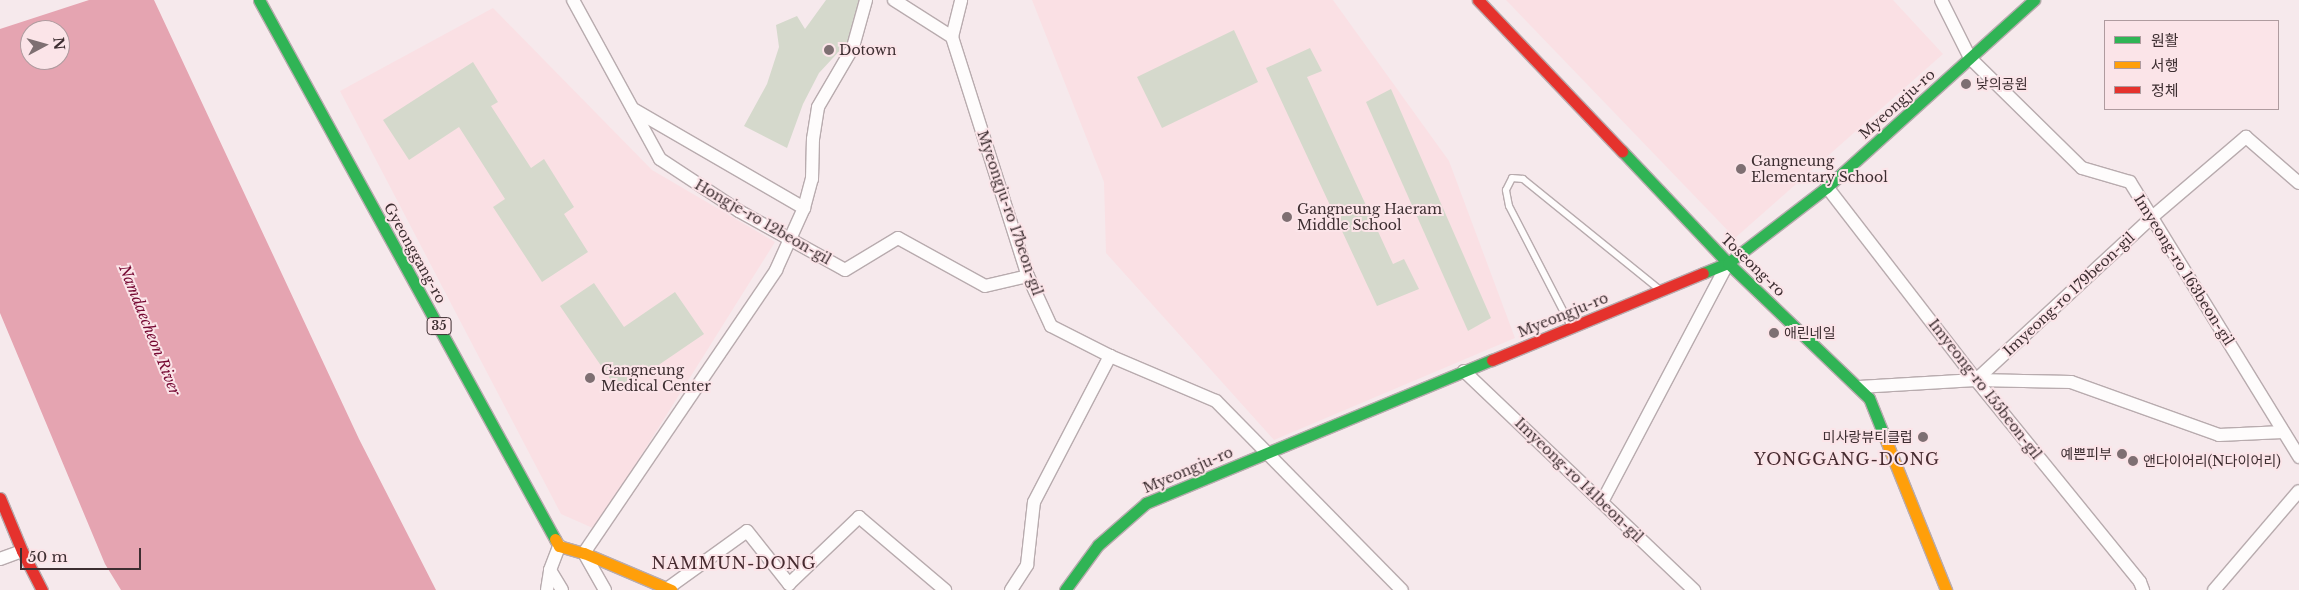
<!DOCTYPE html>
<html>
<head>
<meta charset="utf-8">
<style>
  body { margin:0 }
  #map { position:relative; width:2299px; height:590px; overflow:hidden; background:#f6e9ec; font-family:"Libre Baskerville","Noto Sans KR",serif }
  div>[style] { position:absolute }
  .built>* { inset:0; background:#fae0e4 }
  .water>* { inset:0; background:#e5a4b1 }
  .pier>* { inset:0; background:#f6e9ec }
  .building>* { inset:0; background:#d5d9cc }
  .roads { filter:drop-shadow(1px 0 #b8abae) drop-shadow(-1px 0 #b8abae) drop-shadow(0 1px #b8abae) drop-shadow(0 -1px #b8abae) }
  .lane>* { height:6px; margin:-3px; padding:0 3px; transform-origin:3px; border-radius:3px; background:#fefcfc }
  .street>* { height:12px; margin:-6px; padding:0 6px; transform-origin:6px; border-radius:6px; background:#fefcfc }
  .fast>* { height:11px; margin:-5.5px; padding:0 5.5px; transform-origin:5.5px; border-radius:5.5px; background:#30b455 }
  .slow>* { height:11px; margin:-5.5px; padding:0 5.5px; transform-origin:5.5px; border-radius:5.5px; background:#ff9f0a }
  .jam>* { height:11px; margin:-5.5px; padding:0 5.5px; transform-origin:5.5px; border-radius:5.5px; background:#e5322d }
  .dots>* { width:14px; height:14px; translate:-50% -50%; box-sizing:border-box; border:2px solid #fbe4e8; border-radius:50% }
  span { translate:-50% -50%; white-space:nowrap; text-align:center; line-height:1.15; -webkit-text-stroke:4px #fbe4e8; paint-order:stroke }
  .shield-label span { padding:1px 4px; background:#fbe4e8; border:1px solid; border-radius:4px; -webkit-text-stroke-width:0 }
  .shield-label { font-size:12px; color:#3d2e31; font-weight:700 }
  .poi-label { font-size:14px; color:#3d2e31 }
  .left { translate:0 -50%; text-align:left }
  .right { translate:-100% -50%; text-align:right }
  .street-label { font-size:14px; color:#3d2e31 }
  .water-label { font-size:15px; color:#750832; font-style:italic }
  .quarter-label { font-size:16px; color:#462a2f; letter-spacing:1px }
  .legend { position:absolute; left:2104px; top:20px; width:175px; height:90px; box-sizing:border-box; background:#fbe4e8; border:1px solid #af9b9f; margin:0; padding:6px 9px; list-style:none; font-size:15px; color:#3d2e31 }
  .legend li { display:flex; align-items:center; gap:10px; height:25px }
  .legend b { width:25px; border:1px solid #af9b9f }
  .north { position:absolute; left:20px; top:20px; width:50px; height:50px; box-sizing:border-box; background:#fbe4e8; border:1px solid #af9b9f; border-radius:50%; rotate:84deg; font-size:14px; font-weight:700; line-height:20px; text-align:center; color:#3d2e31 }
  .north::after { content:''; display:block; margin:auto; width:18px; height:22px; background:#7e6f72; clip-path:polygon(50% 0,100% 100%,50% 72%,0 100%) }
  .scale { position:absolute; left:20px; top:548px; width:121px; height:22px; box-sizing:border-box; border:2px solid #3d2e31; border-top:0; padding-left:6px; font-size:15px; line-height:18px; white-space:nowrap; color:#3d2e31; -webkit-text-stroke:4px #fbe4e8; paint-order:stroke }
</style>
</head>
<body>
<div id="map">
  <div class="built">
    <i style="clip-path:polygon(1032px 0,1333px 0,1449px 161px,1515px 338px,1274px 440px,1106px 253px,1104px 182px)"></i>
    <i style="clip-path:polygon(1506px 0,1893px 0,1943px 54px,1735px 238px)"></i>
    <i style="clip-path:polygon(493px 8px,652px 170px,775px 242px,595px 529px,561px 514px,340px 91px)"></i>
  </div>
  <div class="water">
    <i style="clip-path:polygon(evenodd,0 0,154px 0,359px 439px,436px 590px,121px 590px,105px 564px,0 313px,0 0,30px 30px,60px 30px,60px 60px,30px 60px,30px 30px)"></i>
  </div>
  <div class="pier">
    <i style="clip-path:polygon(0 0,89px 0,0 29px)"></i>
  </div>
  <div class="building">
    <i style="clip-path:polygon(826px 0,866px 0,857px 32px,819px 73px,803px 104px,787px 148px,744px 126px,767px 84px,779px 47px,776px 25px,797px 16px,805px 29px)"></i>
    <i style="clip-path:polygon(1234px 30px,1258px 82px,1162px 128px,1137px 77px)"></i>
    <i style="clip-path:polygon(1310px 48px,1322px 71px,1307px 77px,1393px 264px,1404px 259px,1419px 289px,1377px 306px,1266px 68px)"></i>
    <i style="clip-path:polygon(473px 62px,498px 102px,491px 106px,531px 168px,544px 159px,574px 207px,564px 214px,588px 252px,542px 282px,493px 207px,505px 199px,459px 127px,409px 160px,383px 120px)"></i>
    <i style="clip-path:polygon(1391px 89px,1491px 318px,1468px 331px,1366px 102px)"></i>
    <i style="clip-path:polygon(594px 283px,624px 327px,675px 292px,704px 334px,619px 392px,560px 306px)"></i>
  </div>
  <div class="roads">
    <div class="lane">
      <i style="left:1571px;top:326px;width:135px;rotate:-117.3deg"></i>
      <i style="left:1509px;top:206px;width:16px;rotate:-101deg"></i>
      <i style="left:1506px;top:190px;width:13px;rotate:-63deg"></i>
      <i style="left:1512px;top:178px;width:11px;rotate:5deg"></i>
      <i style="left:1523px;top:179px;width:175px;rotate:39deg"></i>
    </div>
    <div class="street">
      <i style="left:573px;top:0;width:181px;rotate:61.3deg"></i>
      <i style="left:660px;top:159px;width:95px;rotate:33.4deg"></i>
      <i style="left:739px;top:211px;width:121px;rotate:29.1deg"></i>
      <i style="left:845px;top:270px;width:62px;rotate:-31.1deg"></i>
      <i style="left:898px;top:238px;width:99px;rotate:28.9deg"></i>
      <i style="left:985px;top:286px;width:44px;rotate:-13.1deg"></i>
      <i style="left:894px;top:0;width:69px;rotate:32.5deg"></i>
      <i style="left:952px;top:37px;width:251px;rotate:72.4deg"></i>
      <i style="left:1028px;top:276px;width:55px;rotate:65.3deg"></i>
      <i style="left:1051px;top:326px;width:66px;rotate:27deg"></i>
      <i style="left:1110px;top:356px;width:115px;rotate:23deg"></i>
      <i style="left:1216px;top:401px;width:265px;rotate:45.5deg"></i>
      <i style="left:1941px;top:0;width:65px;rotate:63.4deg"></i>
      <i style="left:1970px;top:58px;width:157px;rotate:44.5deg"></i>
      <i style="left:2082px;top:168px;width:50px;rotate:16.3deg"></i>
      <i style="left:2130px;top:182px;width:323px;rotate:58.4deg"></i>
      <i style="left:952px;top:37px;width:38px;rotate:-76deg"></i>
      <i style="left:633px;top:109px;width:198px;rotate:30.1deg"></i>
      <i style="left:1827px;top:187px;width:244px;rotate:52.3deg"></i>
      <i style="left:1976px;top:380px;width:260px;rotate:50.9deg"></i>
      <i style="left:2140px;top:582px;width:9px;rotate:69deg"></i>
      <i style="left:1464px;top:371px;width:318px;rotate:43.6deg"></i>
      <i style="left:1976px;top:380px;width:238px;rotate:-42.8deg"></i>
      <i style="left:2151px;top:218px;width:125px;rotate:-40.5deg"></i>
      <i style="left:2246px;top:137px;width:70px;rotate:41deg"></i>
      <i style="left:1859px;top:387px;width:117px;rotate:-3.4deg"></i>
      <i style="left:1976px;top:380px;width:95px;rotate:1.2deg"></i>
      <i style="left:2071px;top:382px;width:157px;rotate:19.7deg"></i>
      <i style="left:2219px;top:435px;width:64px;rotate:-2.7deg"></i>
      <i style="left:1602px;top:502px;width:270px;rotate:-62.2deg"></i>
      <i style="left:0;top:559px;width:23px;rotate:-20deg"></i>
      <i style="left:550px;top:570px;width:23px;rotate:59deg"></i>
      <i style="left:668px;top:588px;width:97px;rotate:-35.8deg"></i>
      <i style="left:747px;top:531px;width:68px;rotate:51.6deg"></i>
      <i style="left:789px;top:584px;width:97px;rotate:-43.7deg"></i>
      <i style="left:859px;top:517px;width:113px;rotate:40.3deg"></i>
      <i style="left:547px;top:590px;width:20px;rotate:-81deg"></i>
      <i style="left:550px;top:570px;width:26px;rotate:-69deg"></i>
      <i style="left:605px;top:590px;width:43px;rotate:-119.6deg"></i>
      <i style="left:584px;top:553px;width:342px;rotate:-55.8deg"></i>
      <i style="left:776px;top:270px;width:68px;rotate:-65.7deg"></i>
      <i style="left:804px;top:208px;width:30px;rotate:-75deg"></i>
      <i style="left:812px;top:179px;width:40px;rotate:-88.6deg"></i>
      <i style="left:813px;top:139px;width:32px;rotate:-81deg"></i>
      <i style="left:818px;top:107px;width:69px;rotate:-59.7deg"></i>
      <i style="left:853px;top:47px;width:49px;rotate:-74.5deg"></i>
      <i style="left:1011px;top:590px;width:30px;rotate:-57deg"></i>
      <i style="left:1027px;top:565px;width:63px;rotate:-83.7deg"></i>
      <i style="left:1034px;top:502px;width:165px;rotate:-62.5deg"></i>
      <i style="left:2214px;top:590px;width:130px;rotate:-49.4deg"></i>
    </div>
    <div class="fast">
      <i style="left:259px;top:0;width:615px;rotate:61.23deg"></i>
      <i style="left:1622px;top:151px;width:154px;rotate:46.6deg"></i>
      <i style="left:1728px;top:263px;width:195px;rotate:43.8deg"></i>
      <i style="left:1869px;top:398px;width:43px;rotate:68.2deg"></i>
      <i style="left:1703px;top:273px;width:27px;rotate:-22deg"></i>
      <i style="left:1728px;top:263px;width:125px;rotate:-37.5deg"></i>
      <i style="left:1827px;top:187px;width:279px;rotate:-42.1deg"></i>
      <i style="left:1065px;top:590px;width:56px;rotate:-53.7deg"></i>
      <i style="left:1098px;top:545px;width:64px;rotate:-41.2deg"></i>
      <i style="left:1146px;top:503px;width:374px;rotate:-22.5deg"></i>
    </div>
    <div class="slow">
      <i style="left:1885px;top:438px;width:164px;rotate:68.1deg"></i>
      <i style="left:555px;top:539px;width:8px;rotate:60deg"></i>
      <i style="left:559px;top:546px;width:26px;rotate:16deg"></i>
      <i style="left:584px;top:553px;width:95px;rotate:23deg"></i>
    </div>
    <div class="jam">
      <i style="left:1478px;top:0;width:209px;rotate:46.4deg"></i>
      <i style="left:1492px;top:360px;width:228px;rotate:-22.4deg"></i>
      <i style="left:0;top:498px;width:57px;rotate:67.5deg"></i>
      <i style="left:22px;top:551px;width:44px;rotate:62.9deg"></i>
    </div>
  </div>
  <div class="dots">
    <i style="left:829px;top:50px;background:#7e6f72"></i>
    <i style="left:1966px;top:84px;background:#7e6f72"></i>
    <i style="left:1741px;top:169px;background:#7e6f72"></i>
    <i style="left:1287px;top:217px;background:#7e6f72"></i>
    <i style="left:1774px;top:333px;background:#7e6f72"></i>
    <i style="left:590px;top:378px;background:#7e6f72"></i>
    <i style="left:1923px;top:437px;background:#7e6f72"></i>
    <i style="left:2122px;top:454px;background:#7e6f72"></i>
    <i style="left:2133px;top:461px;background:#7e6f72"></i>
  </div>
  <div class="shield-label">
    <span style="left:439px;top:326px">35</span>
  </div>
  <div class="poi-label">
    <span class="left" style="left:839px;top:50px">Dotown</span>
    <span class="left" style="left:1976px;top:84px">낮의공원</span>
    <span class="left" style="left:1751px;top:169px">Gangneung<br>Elementary School</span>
    <span class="left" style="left:1297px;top:217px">Gangneung Haeram<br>Middle School</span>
    <span class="left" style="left:1784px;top:333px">애린네일</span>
    <span class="left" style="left:601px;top:378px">Gangneung<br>Medical Center</span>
    <span class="right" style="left:1913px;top:437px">미사랑뷰티클럽</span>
    <span class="right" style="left:2112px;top:454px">예쁜피부</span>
    <span class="left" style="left:2143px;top:461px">앤다이어리(N다이어리)</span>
  </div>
  <div class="street-label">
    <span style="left:1897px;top:104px;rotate:-42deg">Myeongju-ro</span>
    <span style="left:1010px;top:213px;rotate:71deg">Myeongju-ro 17beon-gil</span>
    <span style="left:763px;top:222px;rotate:30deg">Hongje-ro 12beon-gil</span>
    <span style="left:415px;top:253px;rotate:61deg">Gyeonggang-ro</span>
    <span style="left:1753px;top:265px;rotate:44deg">Toseong-ro</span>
    <span style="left:2184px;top:270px;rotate:58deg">Imyeong-ro 163beon-gil</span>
    <span style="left:2069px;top:294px;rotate:-43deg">Imyeong-ro 179beon-gil</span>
    <span style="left:1563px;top:315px;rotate:-22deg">Myeongju-ro</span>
    <span style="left:1985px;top:389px;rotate:52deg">Imyeong-ro 155beon-gil</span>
    <span style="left:1188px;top:470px;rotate:-23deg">Myeongju-ro</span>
    <span style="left:1579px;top:480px;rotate:44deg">Imyeong-ro 141beon-gil</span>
  </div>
  <div class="water-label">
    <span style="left:150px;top:330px;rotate:68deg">Namdaecheon River</span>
  </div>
  <div class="quarter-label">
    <span style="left:1847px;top:459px">YONGGANG-DONG</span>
    <span style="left:734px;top:563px">NAMMUN-DONG</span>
  </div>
  <ul class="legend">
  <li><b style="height:6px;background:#30b455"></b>원활</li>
  <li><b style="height:6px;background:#ff9f0a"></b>서행</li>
  <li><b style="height:6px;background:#e5322d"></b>정체</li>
  </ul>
  <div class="north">N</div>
  <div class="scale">50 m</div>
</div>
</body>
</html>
